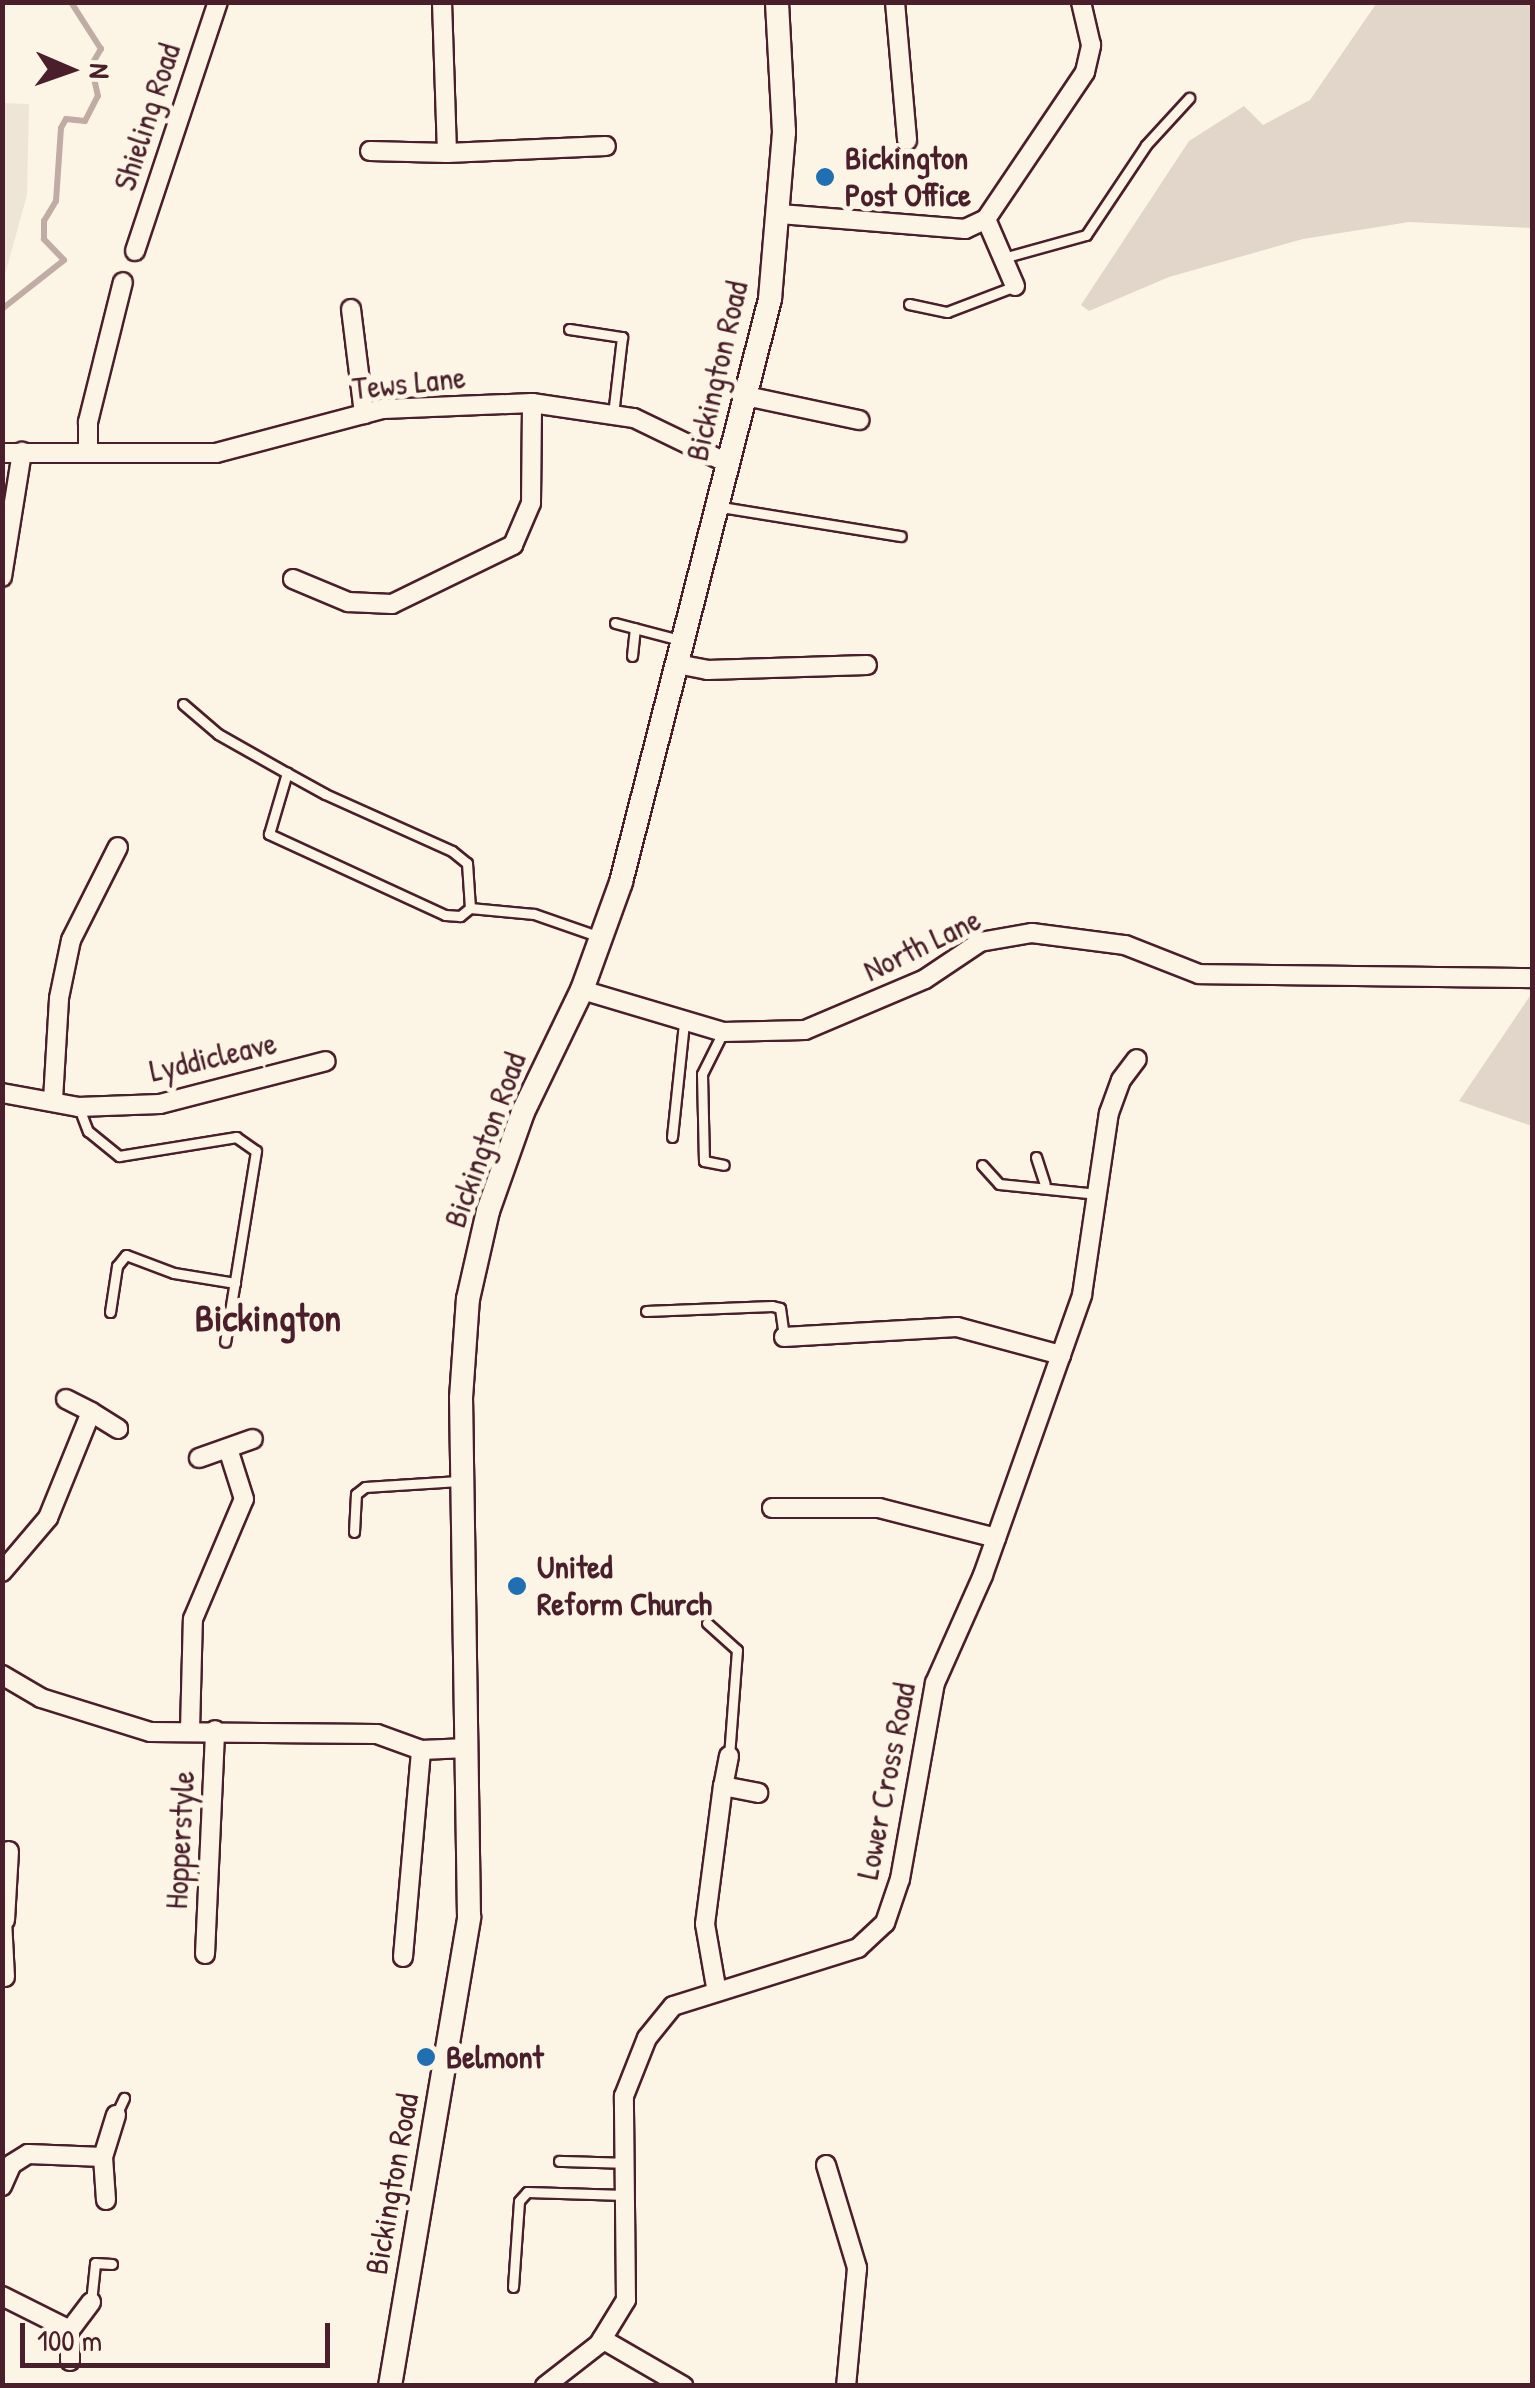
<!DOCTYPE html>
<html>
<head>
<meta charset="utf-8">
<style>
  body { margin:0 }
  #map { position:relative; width:1535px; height:2388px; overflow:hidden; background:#fcf5e5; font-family:"Patrick Hand",sans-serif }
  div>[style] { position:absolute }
  .built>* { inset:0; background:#eee5d7 }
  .green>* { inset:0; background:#e2d5ca }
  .stream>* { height:6px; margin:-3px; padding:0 3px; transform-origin:3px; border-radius:3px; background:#c0aca5 }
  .roads { filter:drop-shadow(2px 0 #4a1f2b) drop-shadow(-2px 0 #4a1f2b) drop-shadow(0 2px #4a1f2b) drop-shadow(0 -2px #4a1f2b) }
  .lane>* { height:9px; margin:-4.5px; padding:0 4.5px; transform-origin:4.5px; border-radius:4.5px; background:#fcf5e5 }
  .street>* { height:18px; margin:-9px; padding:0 9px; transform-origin:9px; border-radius:9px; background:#fcf5e5 }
  .secondary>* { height:22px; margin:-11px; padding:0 11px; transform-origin:11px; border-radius:11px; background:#fcf5e5 }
  .dots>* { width:28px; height:28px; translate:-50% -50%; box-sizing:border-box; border:5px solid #fcf5e5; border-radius:50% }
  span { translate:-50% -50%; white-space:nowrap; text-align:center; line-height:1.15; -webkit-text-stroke:10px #fcf5e5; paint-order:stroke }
  .street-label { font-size:32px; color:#4a1f2b }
  .poi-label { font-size:32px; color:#4a1f2b; font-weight:700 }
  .left { translate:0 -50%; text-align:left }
  .quarter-label { font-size:38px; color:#4a1f2b; font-weight:700 }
  .frame { position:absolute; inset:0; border:5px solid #4a1f2b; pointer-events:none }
  .north { position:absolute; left:20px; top:20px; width:100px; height:100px; -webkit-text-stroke:8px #fcf5e5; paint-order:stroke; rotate:92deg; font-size:28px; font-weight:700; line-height:40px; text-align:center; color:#4a1f2b }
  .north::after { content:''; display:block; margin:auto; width:35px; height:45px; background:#4a1f2b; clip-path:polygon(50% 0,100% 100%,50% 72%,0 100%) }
  .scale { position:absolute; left:20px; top:2323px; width:310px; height:45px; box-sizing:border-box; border:5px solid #4a1f2b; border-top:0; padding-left:12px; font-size:30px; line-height:35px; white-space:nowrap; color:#4a1f2b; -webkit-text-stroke:8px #fcf5e5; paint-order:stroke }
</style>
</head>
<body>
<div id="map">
  <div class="built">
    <i style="clip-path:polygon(3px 103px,29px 104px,27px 195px,3px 282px)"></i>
  </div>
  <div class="green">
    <i style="clip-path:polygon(1532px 3px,1532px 228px,1409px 222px,1303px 239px,1169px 277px,1089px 311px,1081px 305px,1189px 141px,1244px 106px,1263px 125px,1310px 100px,1376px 4px)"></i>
    <i style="clip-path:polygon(1532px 993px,1532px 1126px,1459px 1101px)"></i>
  </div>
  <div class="stream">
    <i style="left:2px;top:309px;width:79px;rotate:-38.3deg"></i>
    <i style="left:64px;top:260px;width:29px;rotate:-134deg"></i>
    <i style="left:44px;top:239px;width:18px;rotate:-90deg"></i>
    <i style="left:44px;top:221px;width:23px;rotate:-59deg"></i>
    <i style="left:56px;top:201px;width:73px;rotate:-86.1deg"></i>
    <i style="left:61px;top:128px;width:10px;rotate:-61deg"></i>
    <i style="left:66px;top:119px;width:19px;rotate:6deg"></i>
    <i style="left:85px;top:121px;width:28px;rotate:-63deg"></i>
    <i style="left:98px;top:96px;width:31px;rotate:-103deg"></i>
    <i style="left:91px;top:66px;width:20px;rotate:-60deg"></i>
    <i style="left:101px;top:49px;width:56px;rotate:-122.6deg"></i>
  </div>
  <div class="roads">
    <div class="lane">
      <i style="left:1003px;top:258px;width:86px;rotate:-15.5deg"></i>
      <i style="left:1086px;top:235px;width:108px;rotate:-56.3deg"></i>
      <i style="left:1146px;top:145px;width:64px;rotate:-47.5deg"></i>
      <i style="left:909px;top:304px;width:39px;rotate:12deg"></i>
      <i style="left:947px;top:312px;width:73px;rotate:-20.9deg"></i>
      <i style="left:569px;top:329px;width:54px;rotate:8.6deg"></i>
      <i style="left:622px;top:337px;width:79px;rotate:96.6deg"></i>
      <i style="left:721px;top:507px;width:182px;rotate:9.2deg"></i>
      <i style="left:615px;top:623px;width:67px;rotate:14.7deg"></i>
      <i style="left:632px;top:656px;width:28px;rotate:-84deg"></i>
      <i style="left:183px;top:704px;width:46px;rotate:40.6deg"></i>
      <i style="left:218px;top:734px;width:79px;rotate:29.5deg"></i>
      <i style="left:287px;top:773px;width:43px;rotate:28.9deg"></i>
      <i style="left:325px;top:794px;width:139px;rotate:24.2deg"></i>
      <i style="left:452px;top:851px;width:19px;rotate:39deg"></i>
      <i style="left:467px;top:863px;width:45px;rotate:86.2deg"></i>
      <i style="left:470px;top:908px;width:13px;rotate:141deg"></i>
      <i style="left:460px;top:916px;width:15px;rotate:-176deg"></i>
      <i style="left:445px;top:915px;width:194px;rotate:-155.3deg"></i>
      <i style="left:269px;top:834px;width:64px;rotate:-73.6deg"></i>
      <i style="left:470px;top:908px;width:64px;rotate:5.4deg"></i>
      <i style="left:534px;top:914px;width:67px;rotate:19.2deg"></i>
      <i style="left:723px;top:1032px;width:47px;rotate:116.6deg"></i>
      <i style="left:702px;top:1074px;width:87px;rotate:88.7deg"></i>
      <i style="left:704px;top:1161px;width:20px;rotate:11deg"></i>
      <i style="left:79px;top:1108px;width:25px;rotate:69deg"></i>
      <i style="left:88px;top:1131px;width:40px;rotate:39deg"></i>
      <i style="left:119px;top:1156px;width:119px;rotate:-9.2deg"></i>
      <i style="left:236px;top:1137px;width:24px;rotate:35deg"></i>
      <i style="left:256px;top:1151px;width:193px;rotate:99.2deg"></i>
      <i style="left:672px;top:1137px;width:115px;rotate:-84deg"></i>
      <i style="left:1036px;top:1157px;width:28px;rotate:72deg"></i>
      <i style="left:982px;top:1165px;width:25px;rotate:48deg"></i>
      <i style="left:999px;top:1184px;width:99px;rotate:5.8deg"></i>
      <i style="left:646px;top:1311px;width:126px;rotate:-2.3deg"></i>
      <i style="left:772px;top:1306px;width:8px;rotate:14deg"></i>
      <i style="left:780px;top:1308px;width:29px;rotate:82deg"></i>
      <i style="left:110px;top:1312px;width:47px;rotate:-81.3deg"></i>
      <i style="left:117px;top:1266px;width:14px;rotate:-51deg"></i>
      <i style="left:126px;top:1255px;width:51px;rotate:20.6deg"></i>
      <i style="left:174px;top:1273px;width:62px;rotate:9.3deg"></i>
      <i style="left:354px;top:1532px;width:38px;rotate:-87deg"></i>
      <i style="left:356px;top:1494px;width:11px;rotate:-38deg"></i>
      <i style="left:365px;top:1487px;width:94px;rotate:-3.7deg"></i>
      <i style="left:707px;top:1623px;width:40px;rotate:42deg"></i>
      <i style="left:737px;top:1650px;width:106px;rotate:94.3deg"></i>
      <i style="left:116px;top:2115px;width:19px;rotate:-65deg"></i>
      <i style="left:559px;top:2161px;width:66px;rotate:1.7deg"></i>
      <i style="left:513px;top:2287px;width:86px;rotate:-86deg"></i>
      <i style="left:519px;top:2201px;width:12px;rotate:-48deg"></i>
      <i style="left:527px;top:2192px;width:98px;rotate:1.8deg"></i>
      <i style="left:91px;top:2302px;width:39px;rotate:-84deg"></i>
      <i style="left:95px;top:2263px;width:17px;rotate:3deg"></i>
    </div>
    <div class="street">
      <i style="left:442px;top:2px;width:151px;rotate:88.1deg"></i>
      <i style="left:447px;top:153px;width:159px;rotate:-2.5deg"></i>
      <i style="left:895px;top:2px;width:139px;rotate:85deg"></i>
      <i style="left:370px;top:151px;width:77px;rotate:1.5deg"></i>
      <i style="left:780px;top:214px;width:186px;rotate:4.6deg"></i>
      <i style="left:965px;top:229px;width:23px;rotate:-25deg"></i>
      <i style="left:986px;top:219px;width:177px;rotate:-56deg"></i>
      <i style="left:1085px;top:72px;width:28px;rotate:-77deg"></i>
      <i style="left:1091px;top:45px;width:44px;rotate:-103.1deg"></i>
      <i style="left:986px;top:219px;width:73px;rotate:66.6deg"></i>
      <i style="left:135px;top:251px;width:262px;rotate:-71.6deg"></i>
      <i style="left:351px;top:309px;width:106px;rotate:82.9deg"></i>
      <i style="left:746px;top:396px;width:116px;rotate:12deg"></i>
      <i style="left:2px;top:453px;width:214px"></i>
      <i style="left:216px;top:453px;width:173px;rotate:-14.8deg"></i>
      <i style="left:383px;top:409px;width:149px;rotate:-2.3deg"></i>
      <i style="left:532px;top:403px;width:103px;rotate:8.4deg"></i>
      <i style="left:634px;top:418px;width:106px;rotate:25.8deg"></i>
      <i style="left:88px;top:453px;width:31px;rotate:-90deg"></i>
      <i style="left:88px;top:422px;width:144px;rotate:-76deg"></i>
      <i style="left:2px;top:577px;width:127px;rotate:-80.9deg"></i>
      <i style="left:293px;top:579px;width:60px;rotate:22.7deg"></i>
      <i style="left:348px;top:602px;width:44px;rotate:2.6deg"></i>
      <i style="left:392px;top:604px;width:135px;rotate:-26deg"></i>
      <i style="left:513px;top:545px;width:46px;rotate:-66.8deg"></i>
      <i style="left:531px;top:503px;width:100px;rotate:-89.4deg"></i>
      <i style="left:677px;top:664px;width:31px;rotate:11deg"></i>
      <i style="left:707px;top:670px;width:160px;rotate:-1.8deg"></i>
      <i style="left:582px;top:990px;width:147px;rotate:16.6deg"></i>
      <i style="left:723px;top:1032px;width:82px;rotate:-1.4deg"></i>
      <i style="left:805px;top:1030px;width:130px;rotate:-23deg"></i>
      <i style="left:925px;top:979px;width:66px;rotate:-33.9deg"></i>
      <i style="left:980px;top:942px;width:53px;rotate:-9.8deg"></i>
      <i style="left:1032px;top:933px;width:94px;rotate:7.4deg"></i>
      <i style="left:1125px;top:945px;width:79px;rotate:21.4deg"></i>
      <i style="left:1199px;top:974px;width:333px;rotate:0.7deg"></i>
      <i style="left:2px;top:1093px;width:77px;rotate:10.4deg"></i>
      <i style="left:78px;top:1107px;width:82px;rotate:-2.1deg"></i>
      <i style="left:160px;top:1104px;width:171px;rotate:-14.5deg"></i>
      <i style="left:53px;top:1100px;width:102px;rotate:-86.6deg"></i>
      <i style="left:59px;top:998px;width:59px;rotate:-78.3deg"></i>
      <i style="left:71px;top:940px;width:104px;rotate:-63.2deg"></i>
      <i style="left:784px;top:1337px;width:173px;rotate:-3.3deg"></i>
      <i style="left:957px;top:1327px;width:108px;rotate:15.1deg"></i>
      <i style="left:66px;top:1399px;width:28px;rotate:27deg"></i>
      <i style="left:199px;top:1458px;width:57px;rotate:-19.4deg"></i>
      <i style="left:772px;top:1508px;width:107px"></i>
      <i style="left:879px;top:1508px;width:121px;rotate:14.4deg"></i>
      <i style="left:2px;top:1572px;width:71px;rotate:-49.6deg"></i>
      <i style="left:48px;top:1518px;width:114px;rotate:-67.9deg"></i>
      <i style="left:91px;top:1412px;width:32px;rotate:32deg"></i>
      <i style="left:2px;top:1675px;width:45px;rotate:30.5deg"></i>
      <i style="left:41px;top:1698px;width:114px;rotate:17.3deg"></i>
      <i style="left:150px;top:1732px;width:227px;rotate:0.5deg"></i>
      <i style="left:377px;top:1734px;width:47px;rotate:20deg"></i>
      <i style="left:421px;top:1750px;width:47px;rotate:-2.4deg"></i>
      <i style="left:190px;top:1730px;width:111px;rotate:-88.5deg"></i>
      <i style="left:193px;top:1619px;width:130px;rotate:-67deg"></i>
      <i style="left:244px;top:1499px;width:49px;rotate:-107.7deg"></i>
      <i style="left:729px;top:1756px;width:31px;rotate:101deg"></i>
      <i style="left:723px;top:1786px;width:36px;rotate:11deg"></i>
      <i style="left:2px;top:1920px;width:57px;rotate:87deg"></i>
      <i style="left:5px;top:1920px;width:69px;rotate:-86.7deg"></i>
      <i style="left:205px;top:1954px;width:224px;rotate:-87.4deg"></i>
      <i style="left:403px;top:1957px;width:208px;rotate:-85deg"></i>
      <i style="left:716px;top:1987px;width:64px;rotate:-99.9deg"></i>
      <i style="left:705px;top:1924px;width:139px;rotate:-82.6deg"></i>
      <i style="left:826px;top:2165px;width:108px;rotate:73.2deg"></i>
      <i style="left:857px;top:2268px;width:119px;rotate:95.3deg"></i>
      <i style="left:2px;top:2186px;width:24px;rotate:-66deg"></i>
      <i style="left:12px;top:2164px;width:19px;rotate:-32deg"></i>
      <i style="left:28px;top:2154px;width:75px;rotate:2.3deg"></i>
      <i style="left:106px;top:2200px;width:43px;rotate:-94deg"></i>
      <i style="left:103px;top:2157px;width:44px;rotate:-72.8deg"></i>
      <i style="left:2px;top:2296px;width:76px;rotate:26.6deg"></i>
      <i style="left:70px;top:2330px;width:35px;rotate:-53deg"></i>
      <i style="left:602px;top:2339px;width:94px;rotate:30.1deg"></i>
      <i style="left:70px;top:2361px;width:31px;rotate:-90deg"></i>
      <i style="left:545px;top:2386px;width:68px;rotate:-37.9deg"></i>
      <i style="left:599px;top:2344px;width:52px;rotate:-58.5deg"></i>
      <i style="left:626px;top:2300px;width:204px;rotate:-90.6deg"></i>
      <i style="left:624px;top:2096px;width:62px;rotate:-68.4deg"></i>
      <i style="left:647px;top:2038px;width:41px;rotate:-50.9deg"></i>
      <i style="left:673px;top:2006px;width:194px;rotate:-17.4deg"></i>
      <i style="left:858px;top:1948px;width:37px;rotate:-43deg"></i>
      <i style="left:885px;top:1923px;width:46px;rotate:-71.2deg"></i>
      <i style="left:900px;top:1879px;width:199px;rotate:-79.9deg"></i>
      <i style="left:935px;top:1683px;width:118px;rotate:-66deg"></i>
      <i style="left:983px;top:1575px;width:297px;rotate:-70.5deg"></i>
      <i style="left:1082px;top:1295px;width:184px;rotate:-81.6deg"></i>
      <i style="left:1109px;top:1113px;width:35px;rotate:-70deg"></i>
      <i style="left:1121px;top:1080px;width:26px;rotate:-53deg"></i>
    </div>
    <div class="secondary">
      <i style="left:390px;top:2386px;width:476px;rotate:-80.4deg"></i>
      <i style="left:469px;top:1917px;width:519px;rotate:-90.88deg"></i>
      <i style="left:461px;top:1398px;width:99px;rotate:-86deg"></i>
      <i style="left:468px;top:1299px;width:90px;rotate:-77.2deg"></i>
      <i style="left:488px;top:1211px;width:105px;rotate:-70.5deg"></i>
      <i style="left:523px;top:1112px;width:136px;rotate:-64.2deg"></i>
      <i style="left:582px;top:990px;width:115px;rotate:-70.1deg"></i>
      <i style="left:621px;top:882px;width:602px;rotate:-75.66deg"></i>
      <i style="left:770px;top:299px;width:168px;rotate:-85.2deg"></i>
      <i style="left:784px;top:132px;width:130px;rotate:-93.1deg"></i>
    </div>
  </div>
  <div class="dots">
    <i style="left:825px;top:177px;background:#1f6fb2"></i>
    <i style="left:517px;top:1586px;background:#1f6fb2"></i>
    <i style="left:426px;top:2057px;background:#1f6fb2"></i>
  </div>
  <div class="street-label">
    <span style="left:147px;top:117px;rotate:-72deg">Shieling Road</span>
    <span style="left:717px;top:371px;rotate:-77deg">Bickington Road</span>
    <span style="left:409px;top:383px;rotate:-6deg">Tews Lane</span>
    <span style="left:922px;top:945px;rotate:-26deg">North Lane</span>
    <span style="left:213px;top:1057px;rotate:-13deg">Lyddicleave</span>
    <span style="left:485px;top:1140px;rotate:-70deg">Bickington Road</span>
    <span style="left:886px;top:1781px;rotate:-79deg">Lower Cross Road</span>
    <span style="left:180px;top:1840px;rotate:-87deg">Hopperstyle</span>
    <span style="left:392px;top:2184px;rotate:-80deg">Bickington Road</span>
  </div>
  <div class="poi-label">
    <span class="left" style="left:845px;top:177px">Bickington<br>Post Office</span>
    <span class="left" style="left:537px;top:1586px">United<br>Reform Church</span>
    <span class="left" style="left:446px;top:2057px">Belmont</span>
  </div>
  <div class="quarter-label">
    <span style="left:268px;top:1318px">Bickington</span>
  </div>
  <div class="frame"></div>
  <div class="north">N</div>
  <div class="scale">100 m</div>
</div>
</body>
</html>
